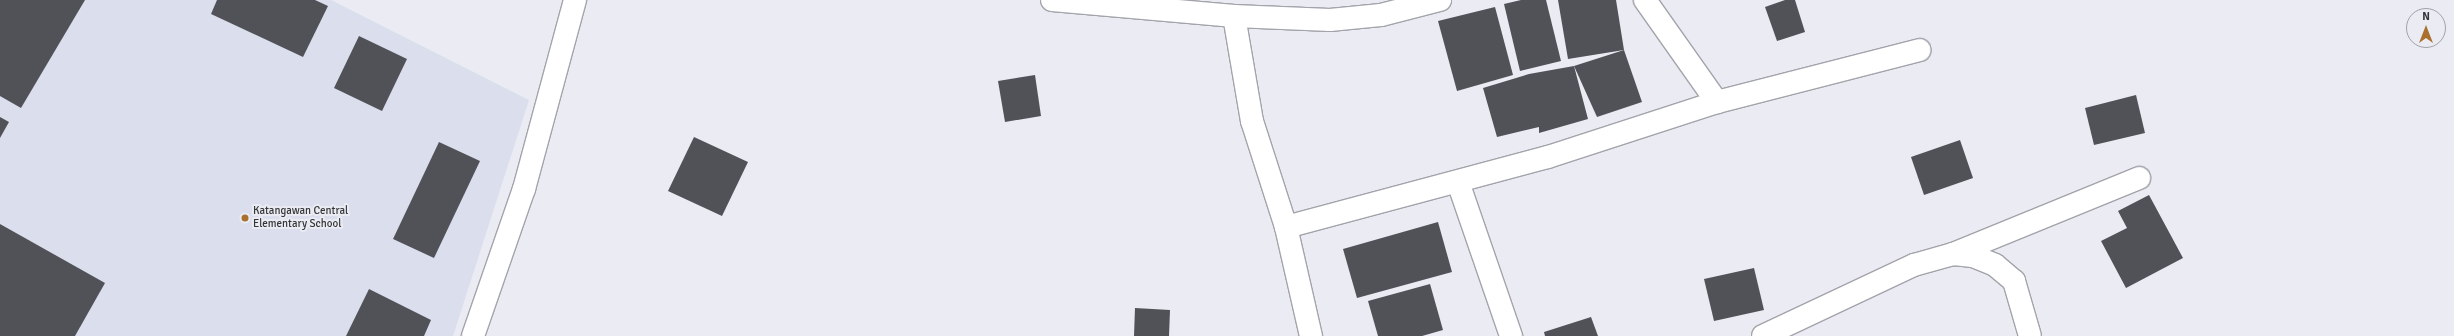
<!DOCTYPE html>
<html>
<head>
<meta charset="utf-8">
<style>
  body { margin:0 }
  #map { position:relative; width:2454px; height:336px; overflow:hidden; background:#eaebf3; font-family:Signika,sans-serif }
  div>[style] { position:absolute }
  .built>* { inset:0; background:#dbdeed }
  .building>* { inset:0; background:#515258 }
  .roads { filter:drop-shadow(1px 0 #a3a4ab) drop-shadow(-1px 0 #a3a4ab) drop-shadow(0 1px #a3a4ab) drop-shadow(0 -1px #a3a4ab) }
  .minor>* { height:22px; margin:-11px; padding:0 11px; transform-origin:11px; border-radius:11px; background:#fff }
  .dots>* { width:11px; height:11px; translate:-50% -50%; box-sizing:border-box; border:2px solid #eaebf3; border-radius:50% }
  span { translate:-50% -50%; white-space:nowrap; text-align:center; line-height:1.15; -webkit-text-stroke:4px #eaebf3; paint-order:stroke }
  .poi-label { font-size:11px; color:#353638 }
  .left { translate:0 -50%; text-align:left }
  .north { position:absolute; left:2406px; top:8px; width:40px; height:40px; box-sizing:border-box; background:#eaebf3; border:1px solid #a2a3a8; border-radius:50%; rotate:0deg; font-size:11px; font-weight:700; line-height:16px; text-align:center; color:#353638 }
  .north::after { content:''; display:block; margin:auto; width:14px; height:18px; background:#a9702e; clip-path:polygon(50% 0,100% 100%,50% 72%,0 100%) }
</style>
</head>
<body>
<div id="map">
  <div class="built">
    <i style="clip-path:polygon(0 0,331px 0,529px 100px,453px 336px,0 336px)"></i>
  </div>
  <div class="building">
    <i style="clip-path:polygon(0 0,85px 0,21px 108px,0 96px)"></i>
    <i style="clip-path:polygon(217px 0,315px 0,328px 6px,303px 57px,211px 14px)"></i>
    <i style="clip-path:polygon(1521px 0,1546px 0,1561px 61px,1520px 71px,1504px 4px)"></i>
    <i style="clip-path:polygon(1558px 0,1616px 0,1624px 50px,1568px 59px)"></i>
    <i style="clip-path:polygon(1785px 0,1795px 0,1805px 32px,1777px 41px,1765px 7px)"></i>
    <i style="clip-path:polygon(1495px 7px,1513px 75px,1457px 91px,1438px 21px)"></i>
    <i style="clip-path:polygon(359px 36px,407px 59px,382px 111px,334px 88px)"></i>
    <i style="clip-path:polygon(1624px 50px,1642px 102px,1597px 117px,1574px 66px)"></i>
    <i style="clip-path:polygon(1574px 66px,1588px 119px,1539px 133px,1539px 127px,1497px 137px,1483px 88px,1529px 74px)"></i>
    <i style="clip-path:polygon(1035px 75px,1041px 116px,1005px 122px,998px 81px)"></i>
    <i style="clip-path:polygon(2136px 95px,2145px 133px,2094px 145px,2085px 108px)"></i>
    <i style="clip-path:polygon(0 117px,9px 122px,0 138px)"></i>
    <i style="clip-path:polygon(694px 137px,748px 162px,722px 216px,668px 191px)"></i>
    <i style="clip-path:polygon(1960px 140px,1973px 178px,1924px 195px,1911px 157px)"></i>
    <i style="clip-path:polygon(439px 142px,480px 161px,434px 258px,393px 239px)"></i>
    <i style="clip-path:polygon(2149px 195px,2183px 258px,2126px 288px,2101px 241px,2127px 228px,2118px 211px)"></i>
    <i style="clip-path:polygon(1438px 222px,1452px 272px,1357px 298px,1343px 249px)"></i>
    <i style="clip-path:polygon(0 224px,105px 283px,75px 336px,0 336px)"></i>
    <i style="clip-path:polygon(1754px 268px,1764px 310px,1714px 321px,1704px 279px)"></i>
    <i style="clip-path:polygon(1430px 284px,1443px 330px,1422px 336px,1378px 336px,1368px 301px)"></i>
    <i style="clip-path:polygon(369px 289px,431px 320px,424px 336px,346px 336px)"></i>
    <i style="clip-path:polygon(1135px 308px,1170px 310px,1169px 336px,1134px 336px)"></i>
    <i style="clip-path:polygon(1591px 317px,1598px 336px,1545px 336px,1544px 332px)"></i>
  </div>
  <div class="roads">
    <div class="minor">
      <i style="left:1052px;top:0;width:183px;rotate:5deg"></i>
      <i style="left:1234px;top:16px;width:96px;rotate:2.4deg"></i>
      <i style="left:1330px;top:20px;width:51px;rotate:-5.6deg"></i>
      <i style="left:1381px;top:15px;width:61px;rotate:-14.3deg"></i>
      <i style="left:1645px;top:0;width:125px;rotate:54.8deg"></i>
      <i style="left:1234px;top:16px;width:107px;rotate:80.3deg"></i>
      <i style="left:1252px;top:121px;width:111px;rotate:72.2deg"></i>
      <i style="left:1286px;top:227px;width:112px;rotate:77.1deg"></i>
      <i style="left:1458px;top:182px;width:163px;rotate:71deg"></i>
      <i style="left:1286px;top:227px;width:271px;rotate:-15deg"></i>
      <i style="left:1548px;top:157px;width:178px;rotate:-18deg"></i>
      <i style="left:1717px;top:102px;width:209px;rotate:-14.4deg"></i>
      <i style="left:1953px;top:254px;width:20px;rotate:6deg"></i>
      <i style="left:1973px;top:256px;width:24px;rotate:22deg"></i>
      <i style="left:1995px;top:265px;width:25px;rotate:40deg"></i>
      <i style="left:2014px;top:281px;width:57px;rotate:73.8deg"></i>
      <i style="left:473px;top:336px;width:156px;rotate:-70.9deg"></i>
      <i style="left:524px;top:189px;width:196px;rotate:-74.9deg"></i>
      <i style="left:1763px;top:336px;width:167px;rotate:-25.2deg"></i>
      <i style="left:1914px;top:265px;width:41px;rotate:-15.8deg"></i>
      <i style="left:1953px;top:254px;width:201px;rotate:-22.2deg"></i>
    </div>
  </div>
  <div class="dots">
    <i style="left:245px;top:218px;background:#a9702e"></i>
  </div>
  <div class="poi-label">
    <span class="left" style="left:253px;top:218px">Katangawan Central<br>Elementary School</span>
  </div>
  <div class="north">N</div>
</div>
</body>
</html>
